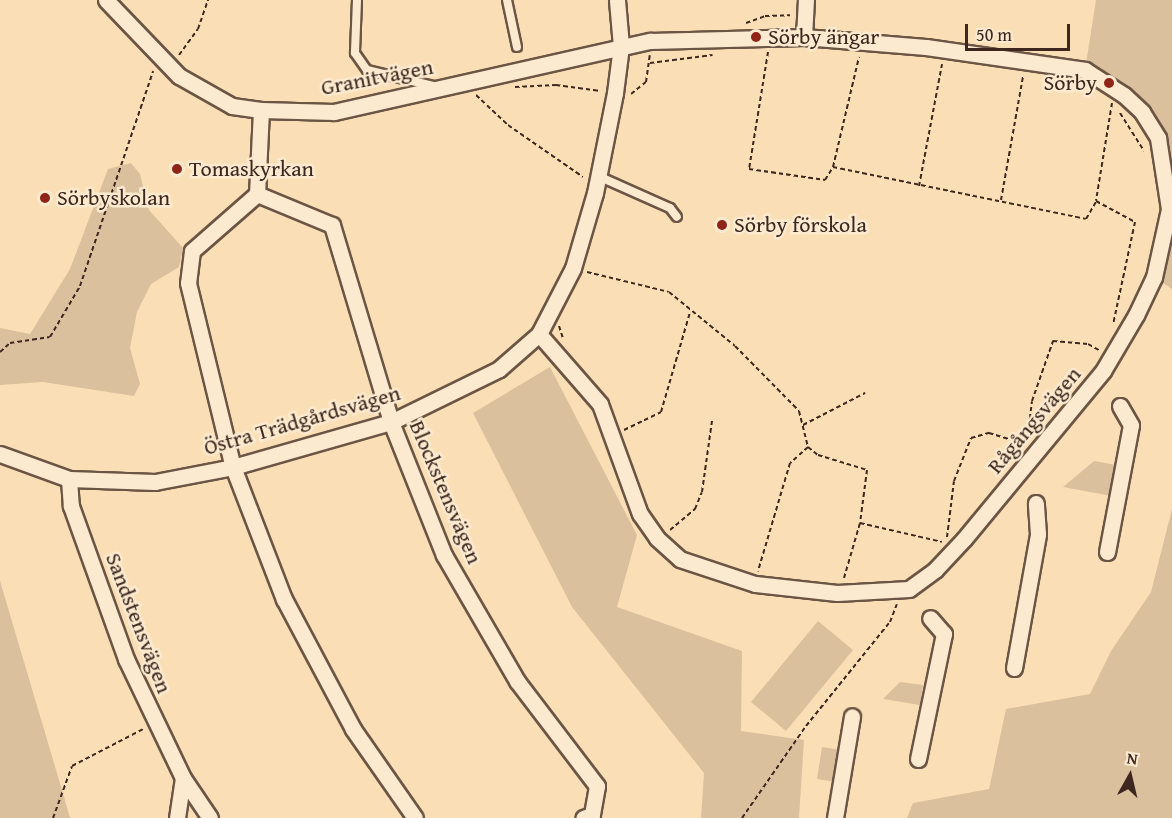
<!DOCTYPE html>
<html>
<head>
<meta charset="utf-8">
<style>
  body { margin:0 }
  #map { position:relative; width:1172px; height:818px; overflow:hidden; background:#fadfb6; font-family:"Gentium Book Plus",serif }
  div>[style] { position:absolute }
  .green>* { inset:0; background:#dac09c }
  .path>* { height:2px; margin-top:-1px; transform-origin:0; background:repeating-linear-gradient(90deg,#3d271e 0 4.5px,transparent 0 7.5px) }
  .roads { filter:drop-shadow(2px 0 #6c5544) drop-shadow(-2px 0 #6c5544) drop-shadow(0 2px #6c5544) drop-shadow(0 -2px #6c5544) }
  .lane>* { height:8px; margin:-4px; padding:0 4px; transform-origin:4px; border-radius:4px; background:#fcead0 }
  .street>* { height:15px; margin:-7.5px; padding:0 7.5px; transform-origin:7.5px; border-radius:7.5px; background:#fcead0 }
  .dots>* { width:16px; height:16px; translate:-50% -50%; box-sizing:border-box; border:3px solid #fcead0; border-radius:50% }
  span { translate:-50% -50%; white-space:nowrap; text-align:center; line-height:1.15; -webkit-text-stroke:5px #fcead0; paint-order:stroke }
  .poi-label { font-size:22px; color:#3d271e }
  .left { translate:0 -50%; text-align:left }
  .right { translate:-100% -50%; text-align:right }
  .street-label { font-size:22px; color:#3d271e }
  .north { position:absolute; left:1100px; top:746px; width:60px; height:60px; -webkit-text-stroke:4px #fcead0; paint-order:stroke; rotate:8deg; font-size:16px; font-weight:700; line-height:24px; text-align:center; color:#3d271e }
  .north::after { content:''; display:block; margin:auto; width:21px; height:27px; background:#3d271e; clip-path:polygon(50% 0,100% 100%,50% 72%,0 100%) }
  .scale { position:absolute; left:965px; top:24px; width:105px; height:27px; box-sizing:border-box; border:3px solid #3d271e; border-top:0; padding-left:8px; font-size:18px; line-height:21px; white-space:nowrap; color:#3d271e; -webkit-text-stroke:4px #fcead0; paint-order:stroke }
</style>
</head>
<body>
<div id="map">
  <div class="green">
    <i style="clip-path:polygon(1096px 0,1172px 0,1172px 289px,1154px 277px,1169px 209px,1152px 125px,1085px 70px)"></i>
    <i style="clip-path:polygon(131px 163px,140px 174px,149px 210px,183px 248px,179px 267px,151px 284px,137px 312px,130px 348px,140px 384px,134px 396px,43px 382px,0 385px,0 328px,30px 334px,70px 269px,108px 169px)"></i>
    <i style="clip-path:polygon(550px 367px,637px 535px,617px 607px,742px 651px,741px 731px,804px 740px,799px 818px,701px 818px,704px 773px,572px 607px,473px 413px)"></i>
    <i style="clip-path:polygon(1094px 461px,1122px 466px,1117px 497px,1063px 487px)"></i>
    <i style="clip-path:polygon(1172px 509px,1172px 818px,907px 818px,913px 803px,989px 789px,1006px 709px,1090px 694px,1111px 651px,1151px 592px)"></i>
    <i style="clip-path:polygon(0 581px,62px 790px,70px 818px,0 818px)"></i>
    <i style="clip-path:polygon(818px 621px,853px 650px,786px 731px,751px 702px)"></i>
    <i style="clip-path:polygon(900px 682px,923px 685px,920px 705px,883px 699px)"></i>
    <i style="clip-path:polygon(822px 747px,841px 750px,836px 782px,817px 779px)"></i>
  </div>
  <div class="path">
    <i style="left:746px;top:23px;width:20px;rotate:-20deg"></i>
    <i style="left:765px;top:16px;width:25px;rotate:-2deg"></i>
    <i style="left:768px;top:52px;width:119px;rotate:99.2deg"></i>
    <i style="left:749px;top:169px;width:77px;rotate:8.2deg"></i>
    <i style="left:825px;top:180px;width:15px;rotate:-58deg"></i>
    <i style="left:833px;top:167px;width:258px;rotate:11.6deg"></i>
    <i style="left:1086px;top:219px;width:20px;rotate:-60deg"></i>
    <i style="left:179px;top:55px;width:32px;rotate:-54deg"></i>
    <i style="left:198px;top:29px;width:31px;rotate:-71deg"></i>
    <i style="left:650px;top:63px;width:63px;rotate:-7.4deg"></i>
    <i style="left:515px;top:87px;width:41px;rotate:-2.8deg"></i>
    <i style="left:556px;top:85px;width:45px;rotate:7.6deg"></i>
    <i style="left:631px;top:94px;width:19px;rotate:-39deg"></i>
    <i style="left:646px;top:82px;width:27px;rotate:-82deg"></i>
    <i style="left:476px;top:95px;width:44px;rotate:43.2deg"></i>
    <i style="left:508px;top:125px;width:91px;rotate:34.7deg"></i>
    <i style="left:1112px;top:103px;width:99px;rotate:99.3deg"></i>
    <i style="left:1096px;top:201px;width:44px;rotate:28.3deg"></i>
    <i style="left:1135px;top:222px;width:105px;rotate:102.1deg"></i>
    <i style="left:1120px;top:113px;width:45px;rotate:57.7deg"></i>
    <i style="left:833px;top:167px;width:113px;rotate:-76.7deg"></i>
    <i style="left:919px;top:186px;width:124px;rotate:-79.3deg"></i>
    <i style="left:1001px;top:200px;width:125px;rotate:-79.9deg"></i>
    <i style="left:587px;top:272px;width:84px;rotate:13.7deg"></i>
    <i style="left:669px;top:292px;width:85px;rotate:39.3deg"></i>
    <i style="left:735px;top:346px;width:91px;rotate:45.4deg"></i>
    <i style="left:799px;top:411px;width:37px;rotate:76deg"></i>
    <i style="left:808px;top:447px;width:24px;rotate:138deg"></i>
    <i style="left:790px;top:463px;width:113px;rotate:106.5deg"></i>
    <i style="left:559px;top:326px;width:13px;rotate:72deg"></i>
    <i style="left:0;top:352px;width:13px;rotate:-42deg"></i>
    <i style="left:10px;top:343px;width:40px;rotate:-8.5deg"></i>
    <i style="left:50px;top:337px;width:59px;rotate:-59.5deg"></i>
    <i style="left:80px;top:286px;width:227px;rotate:-71.2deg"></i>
    <i style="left:803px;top:425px;width:70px;rotate:-27.3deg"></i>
    <i style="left:624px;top:430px;width:41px;rotate:-25.9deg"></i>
    <i style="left:661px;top:412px;width:104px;rotate:-73.8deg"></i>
    <i style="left:1027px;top:441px;width:40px;rotate:-82.9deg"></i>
    <i style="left:1032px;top:401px;width:64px;rotate:-70.7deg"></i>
    <i style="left:1053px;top:341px;width:35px;rotate:5deg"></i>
    <i style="left:1088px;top:344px;width:13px;rotate:29deg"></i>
    <i style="left:808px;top:447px;width:13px;rotate:39deg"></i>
    <i style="left:818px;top:455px;width:51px;rotate:17deg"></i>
    <i style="left:867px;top:470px;width:53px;rotate:97.5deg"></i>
    <i style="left:860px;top:523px;width:84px;rotate:13deg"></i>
    <i style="left:670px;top:530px;width:33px;rotate:-40deg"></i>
    <i style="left:695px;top:509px;width:18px;rotate:-68deg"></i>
    <i style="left:702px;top:492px;width:72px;rotate:-82deg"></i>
    <i style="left:947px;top:537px;width:56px;rotate:-82.9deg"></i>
    <i style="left:954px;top:481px;width:46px;rotate:-68.4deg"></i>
    <i style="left:971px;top:438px;width:19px;rotate:-16deg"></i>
    <i style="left:989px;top:433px;width:38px;rotate:17deg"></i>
    <i style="left:844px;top:578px;width:57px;rotate:-73.8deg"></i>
    <i style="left:53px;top:818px;width:55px;rotate:-69.9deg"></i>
    <i style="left:72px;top:766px;width:80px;rotate:-27.5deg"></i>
    <i style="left:742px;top:818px;width:112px;rotate:-55.2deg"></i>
    <i style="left:806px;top:726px;width:134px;rotate:-51.1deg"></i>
    <i style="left:890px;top:622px;width:19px;rotate:-69deg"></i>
  </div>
  <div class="roads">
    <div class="lane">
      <i style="left:357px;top:0;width:53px;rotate:92.2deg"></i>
      <i style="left:355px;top:53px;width:21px;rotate:55deg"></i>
      <i style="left:367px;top:70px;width:68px;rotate:13.6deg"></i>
      <i style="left:507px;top:0;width:48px;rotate:78deg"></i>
      <i style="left:598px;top:176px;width:79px;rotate:24deg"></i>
      <i style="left:670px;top:208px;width:11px;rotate:52deg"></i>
    </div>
    <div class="street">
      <i style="left:106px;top:0;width:105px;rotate:46.2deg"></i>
      <i style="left:179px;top:76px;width:61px;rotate:29.5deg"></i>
      <i style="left:232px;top:106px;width:29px;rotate:8deg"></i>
      <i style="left:261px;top:110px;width:73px;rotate:1.6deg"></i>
      <i style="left:334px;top:112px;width:324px;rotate:-12.7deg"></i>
      <i style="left:650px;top:41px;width:154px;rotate:-1.5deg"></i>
      <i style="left:804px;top:37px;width:122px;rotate:4.7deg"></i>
      <i style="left:926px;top:47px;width:161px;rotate:8.2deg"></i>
      <i style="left:1085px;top:70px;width:46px;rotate:32.7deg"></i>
      <i style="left:1124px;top:95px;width:25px;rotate:43deg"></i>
      <i style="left:1142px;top:112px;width:31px;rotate:58deg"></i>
      <i style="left:1158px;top:138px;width:72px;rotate:81.2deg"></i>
      <i style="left:1169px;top:209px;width:70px;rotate:102.4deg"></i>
      <i style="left:1154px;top:277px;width:42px;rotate:115.3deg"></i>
      <i style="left:1136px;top:315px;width:65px;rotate:120.5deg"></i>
      <i style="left:1103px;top:371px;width:218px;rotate:129.6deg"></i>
      <i style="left:964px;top:539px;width:42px;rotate:133.1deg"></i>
      <i style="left:935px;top:570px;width:32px;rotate:144deg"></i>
      <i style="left:909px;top:589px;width:72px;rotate:176.8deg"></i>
      <i style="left:837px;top:593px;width:82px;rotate:-173.7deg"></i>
      <i style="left:755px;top:584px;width:79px;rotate:-161.6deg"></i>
      <i style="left:680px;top:559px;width:31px;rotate:-138deg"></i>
      <i style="left:657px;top:538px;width:29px;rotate:-125deg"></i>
      <i style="left:640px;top:514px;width:117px;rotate:-110deg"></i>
      <i style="left:600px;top:404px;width:93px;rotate:-131.1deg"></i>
      <i style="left:804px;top:37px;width:37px;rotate:-87deg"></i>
      <i style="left:261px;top:110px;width:84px;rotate:92.7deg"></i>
      <i style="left:257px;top:194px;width:86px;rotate:138.8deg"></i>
      <i style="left:192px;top:251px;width:32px;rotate:97deg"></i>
      <i style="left:188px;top:283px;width:189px;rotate:76.3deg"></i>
      <i style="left:233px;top:467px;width:142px;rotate:68.9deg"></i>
      <i style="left:284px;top:599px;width:147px;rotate:62deg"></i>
      <i style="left:353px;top:729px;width:108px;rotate:55.1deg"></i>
      <i style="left:257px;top:194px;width:81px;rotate:22.5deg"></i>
      <i style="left:332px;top:225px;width:206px;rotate:73.3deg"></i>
      <i style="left:391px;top:422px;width:143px;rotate:68.3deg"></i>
      <i style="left:444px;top:555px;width:146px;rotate:59.9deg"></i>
      <i style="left:517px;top:681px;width:132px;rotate:52.7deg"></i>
      <i style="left:597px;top:786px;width:29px;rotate:100deg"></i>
      <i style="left:592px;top:815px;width:9px;rotate:162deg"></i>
      <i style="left:0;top:454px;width:73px;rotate:19.9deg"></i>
      <i style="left:69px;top:479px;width:86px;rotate:2deg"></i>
      <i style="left:155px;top:482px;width:79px;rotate:-10.9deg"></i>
      <i style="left:233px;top:467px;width:164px;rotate:-15.9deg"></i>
      <i style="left:391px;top:422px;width:120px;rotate:-26.1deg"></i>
      <i style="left:499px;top:369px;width:53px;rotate:-41.2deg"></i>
      <i style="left:539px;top:334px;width:74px;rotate:-62.7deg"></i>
      <i style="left:573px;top:268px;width:78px;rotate:-73.7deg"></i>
      <i style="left:595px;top:193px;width:102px;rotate:-78.7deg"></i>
      <i style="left:615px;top:93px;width:47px;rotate:-82.7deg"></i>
      <i style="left:621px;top:46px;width:46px;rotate:-95deg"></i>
      <i style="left:69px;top:479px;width:27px;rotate:86deg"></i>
      <i style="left:71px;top:506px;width:163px;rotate:70.2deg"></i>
      <i style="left:126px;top:659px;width:132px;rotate:64.4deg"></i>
      <i style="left:183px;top:778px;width:48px;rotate:56deg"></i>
      <i style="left:1107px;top:552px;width:129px;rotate:-79.3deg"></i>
      <i style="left:1131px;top:425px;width:22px;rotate:-120deg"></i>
      <i style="left:1014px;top:668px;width:136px;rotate:-79.8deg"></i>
      <i style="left:1038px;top:534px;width:31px;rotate:-94deg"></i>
      <i style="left:918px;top:759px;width:128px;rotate:-78.3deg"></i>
      <i style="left:944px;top:634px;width:21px;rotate:-131deg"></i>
      <i style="left:177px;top:818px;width:40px;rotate:-81.5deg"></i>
      <i style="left:835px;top:818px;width:103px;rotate:-80.5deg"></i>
    </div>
  </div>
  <div class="dots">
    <i style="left:756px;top:37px;background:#8f2418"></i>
    <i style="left:1109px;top:83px;background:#8f2418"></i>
    <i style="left:177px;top:169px;background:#8f2418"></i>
    <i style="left:45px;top:198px;background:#8f2418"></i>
    <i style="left:722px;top:225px;background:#8f2418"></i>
  </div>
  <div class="poi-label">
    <span class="left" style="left:768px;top:37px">Sörby ängar</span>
    <span class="right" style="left:1097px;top:83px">Sörby</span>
    <span class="left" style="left:189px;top:169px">Tomaskyrkan</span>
    <span class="left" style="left:57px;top:198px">Sörbyskolan</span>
    <span class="left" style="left:734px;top:225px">Sörby förskola</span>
  </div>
  <div class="street-label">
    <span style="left:377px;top:77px;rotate:-11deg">Granitvägen</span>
    <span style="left:302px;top:420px;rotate:-16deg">Östra Trädgårdsvägen</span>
    <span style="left:1034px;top:420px;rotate:-50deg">Rågångsvägen</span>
    <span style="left:446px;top:492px;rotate:67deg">Blockstensvägen</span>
    <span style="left:139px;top:623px;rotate:69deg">Sandstensvägen</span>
  </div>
  <div class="north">N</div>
  <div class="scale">50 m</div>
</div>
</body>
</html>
